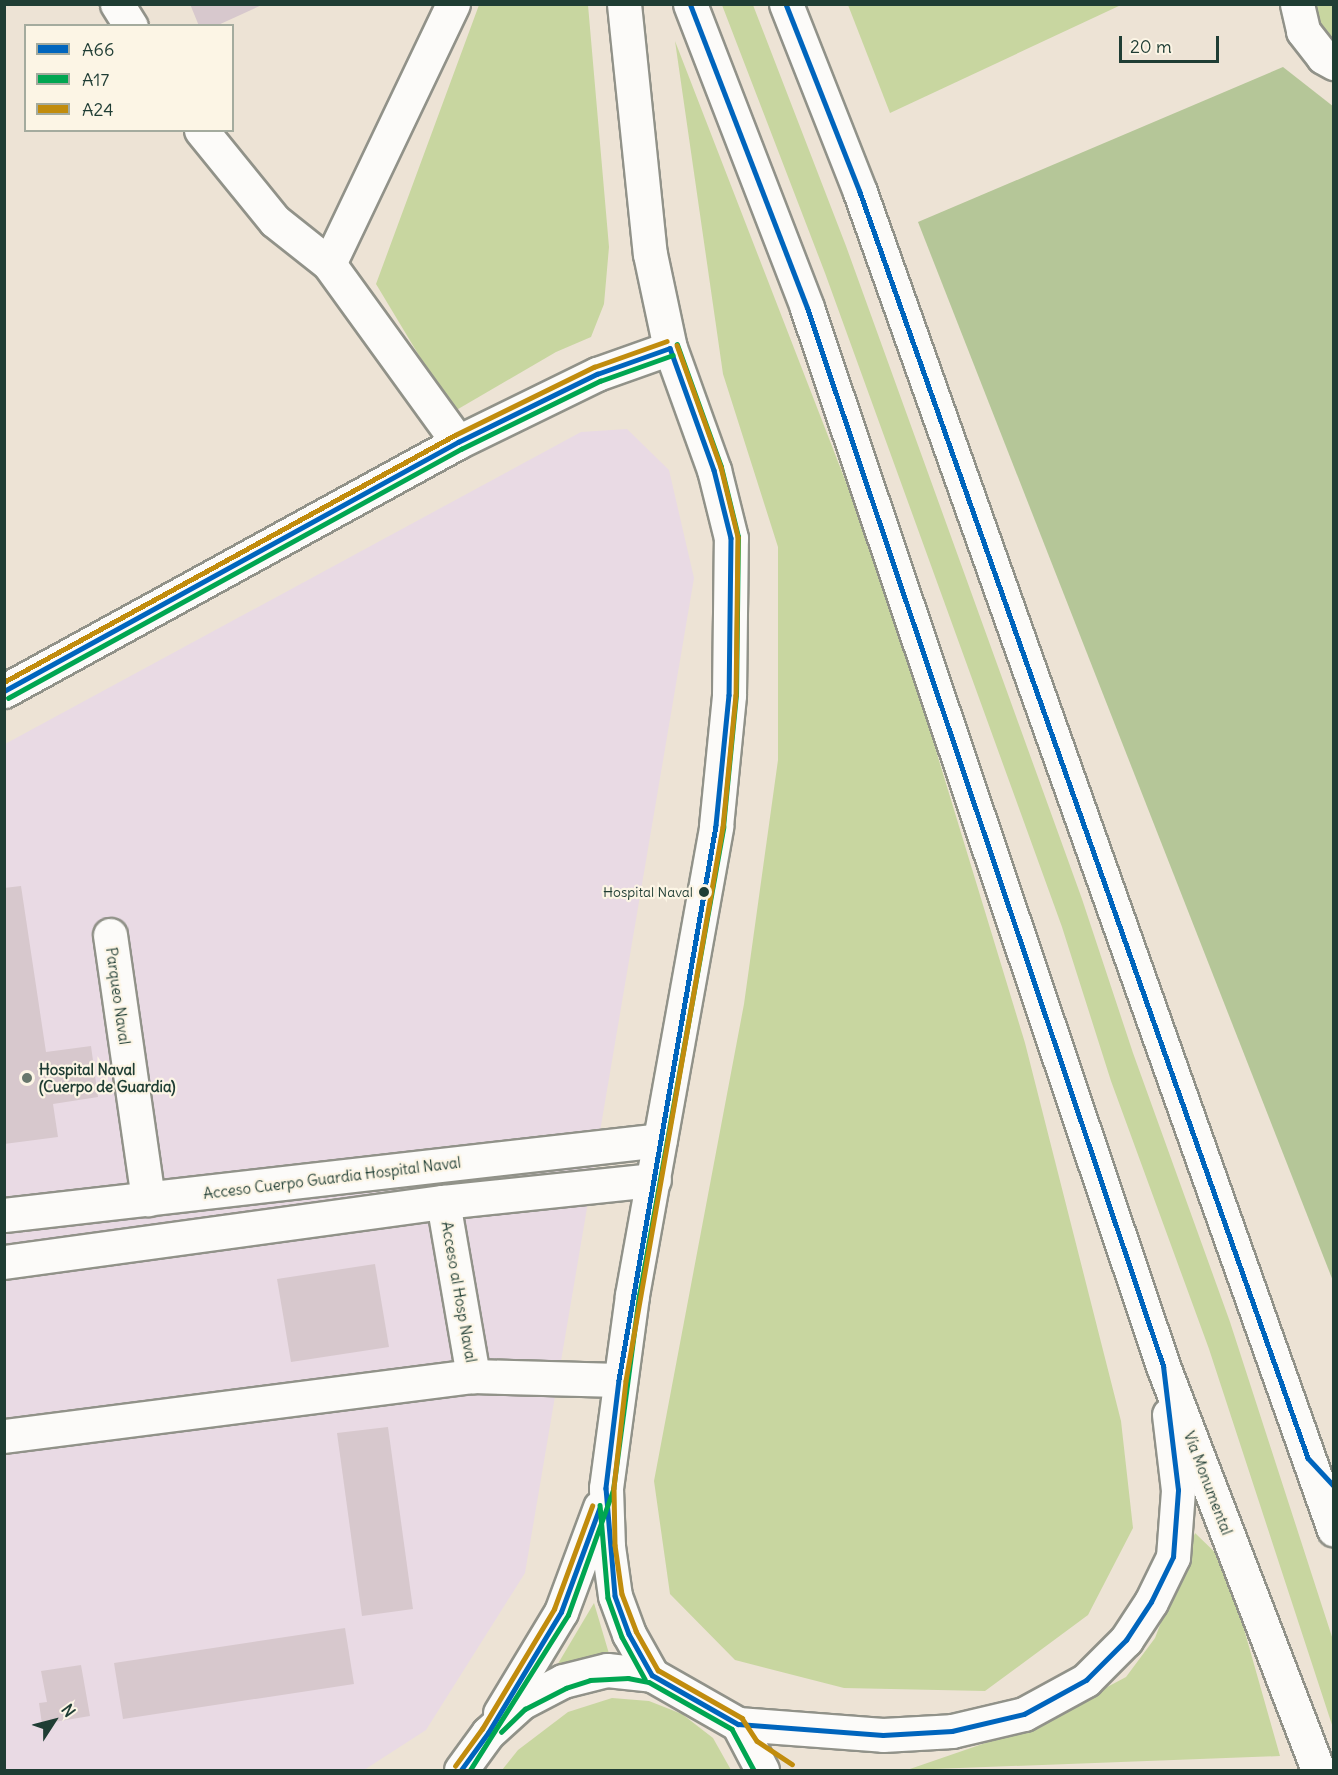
<!DOCTYPE html>
<html>
<head>
<meta charset="utf-8">
<style>
  body { margin:0 }
  #map { position:relative; width:1338px; height:1775px; overflow:hidden; background:#ede3d5; font-family:Delius,sans-serif }
  div>[style] { position:absolute }
  .built>* { inset:0; background:#e9dae4 }
  .green>* { inset:0; background:#c8d6a0 }
  .forest>* { inset:0; background:#b5c698 }
  .building>* { inset:0; background:#d7c8cd }
  .roads { filter:drop-shadow(2px 0 #919289) drop-shadow(-2px 0 #919289) drop-shadow(0 2px #919289) drop-shadow(0 -2px #919289) }
  .minor>* { height:33px; margin:-16.5px; padding:0 16.5px; transform-origin:16.5px; border-radius:16.5px; background:#fcfbf9 }
  .major>* { height:33px; margin:-16.5px; padding:0 16.5px; transform-origin:16.5px; border-radius:16.5px; background:#fcfbf9 }
  .highway>* { height:33px; margin:-16.5px; padding:0 16.5px; transform-origin:16.5px; border-radius:16.5px; background:#fcfbf9 }
  .bus-1>* { height:4.5px; margin:-2.25px; padding:0 2.25px; transform-origin:2.25px; border-radius:2.25px; background:#0065bd }
  .bus-2>* { height:4.5px; margin:-2.25px; padding:0 2.25px; transform-origin:2.25px; border-radius:2.25px; background:#00a651 }
  .bus-3>* { height:4.5px; margin:-2.25px; padding:0 2.25px; transform-origin:2.25px; border-radius:2.25px; background:#c18c0d }
  .dots>* { width:16px; height:16px; translate:-50% -50%; box-sizing:border-box; border:3px solid #fcf5e5; border-radius:50% }
  span { translate:-50% -50%; white-space:nowrap; text-align:center; line-height:1.15; -webkit-text-stroke:4.5px #fcf5e5; paint-order:stroke }
  .bus-label { font-size:14px; color:#1f3d34 }
  .right { translate:-100% -50%; text-align:right }
  .street-label { font-size:15px; color:#1f3d34 }
  .poi-label { font-size:15px; color:#1f3d34; font-weight:700 }
  .left { translate:0 -50%; text-align:left }
  .frame { position:absolute; inset:0; border:6px solid #1f3d34; pointer-events:none }
  .legend { position:absolute; left:24px; top:24px; width:210px; height:108px; box-sizing:border-box; background:#fcf5e5; border:2px solid #a4ab9e; margin:0; padding:8px 10px; list-style:none; font-size:18px; color:#1f3d34 }
  .legend li { display:flex; align-items:center; gap:12px; height:30px }
  .legend b { width:30px; border:2px solid #a4ab9e }
  .north { position:absolute; left:24px; top:1691px; width:60px; height:60px; -webkit-text-stroke:4px #fcf5e5; paint-order:stroke; rotate:54deg; font-size:16px; font-weight:700; line-height:24px; text-align:center; color:#1f3d34 }
  .north::after { content:''; display:block; margin:auto; width:21px; height:27px; background:#1f3d34; clip-path:polygon(50% 0,100% 100%,50% 72%,0 100%) }
  .scale { position:absolute; left:1119px; top:36px; width:100px; height:27px; box-sizing:border-box; border:3px solid #1f3d34; border-top:0; padding-left:8px; font-size:18px; line-height:21px; white-space:nowrap; color:#1f3d34; -webkit-text-stroke:4px #fcf5e5; paint-order:stroke }
</style>
</head>
<body>
<div id="map">
  <div class="built">
    <i style="clip-path:polygon(627px 429px,669px 470px,694px 578px,525px 1573px,426px 1730px,364px 1770px,5px 1770px,5px 744px,581px 432px)"></i>
  </div>
  <div class="green">
    <i style="clip-path:polygon(479px 5px,588px 5px,609px 247px,604px 304px,591px 337px,556px 352px,453px 412px,376px 284px)"></i>
    <i style="clip-path:polygon(722px 5px,753px 5px,846px 246px,1082px 899px,1133px 1053px,1230px 1322px,1333px 1640px,1333px 1728px,1209px 1349px,1111px 1081px,1062px 927px,825px 273px)"></i>
    <i style="clip-path:polygon(848px 5px,1121px 5px,890px 113px)"></i>
    <i style="clip-path:polygon(1311px 5px,1333px 5px,1333px 42px,1322px 32px)"></i>
    <i style="clip-path:polygon(675px 41px,885px 583px,1025px 1043px,1121px 1421px,1133px 1528px,1088px 1615px,985px 1691px,844px 1688px,735px 1660px,670px 1594px,654px 1481px,744px 1004px,778px 760px,778px 547px,723px 374px)"></i>
    <i style="clip-path:polygon(1195px 1533px,1225px 1562px,1280px 1756px,907px 1770px,1032px 1727px,1126px 1677px,1155px 1638px)"></i>
    <i style="clip-path:polygon(594px 1603px,610px 1657px,585px 1658px,556px 1667px)"></i>
    <i style="clip-path:polygon(612px 1698px,649px 1701px,682px 1714px,713px 1738px,731px 1770px,502px 1770px,518px 1750px,568px 1712px)"></i>
  </div>
  <div class="forest">
    <i style="clip-path:polygon(1283px 67px,1334px 107px,1333px 1281px,918px 222px)"></i>
  </div>
  <div class="building">
    <i style="clip-path:polygon(190px 4px,264px 4px,216px 26px,199px 26px)"></i>
    <i style="clip-path:polygon(21px 886px,46px 1052px,91px 1046px,98px 1097px,53px 1104px,58px 1137px,4px 1144px,4px 888px)"></i>
    <i style="clip-path:polygon(375px 1264px,389px 1347px,291px 1362px,277px 1279px)"></i>
    <i style="clip-path:polygon(388px 1427px,413px 1609px,362px 1616px,337px 1433px)"></i>
    <i style="clip-path:polygon(345px 1628px,354px 1684px,123px 1719px,114px 1663px)"></i>
    <i style="clip-path:polygon(81px 1665px,90px 1716px,42px 1724px,39px 1703px,47px 1702px,41px 1671px)"></i>
  </div>
  <div class="roads">
    <div class="minor">
      <i style="left:117px;top:4px;width:26px;rotate:58deg"></i>
      <i style="left:453px;top:4px;width:288px;rotate:115.5deg"></i>
      <i style="left:329px;top:264px;width:220px;rotate:54.1deg"></i>
      <i style="left:1297px;top:4px;width:28px;rotate:77deg"></i>
      <i style="left:1303px;top:31px;width:33px;rotate:52deg"></i>
      <i style="left:1323px;top:57px;width:13px;rotate:29deg"></i>
      <i style="left:201px;top:130px;width:117px;rotate:50.9deg"></i>
      <i style="left:275px;top:221px;width:69px;rotate:38.5deg"></i>
      <i style="left:4px;top:691px;width:518px;rotate:-28.74deg"></i>
      <i style="left:458px;top:442px;width:155px;rotate:-26.1deg"></i>
      <i style="left:597px;top:374px;width:77px;rotate:-19.6deg"></i>
      <i style="left:110px;top:935px;width:267px;rotate:81.8deg"></i>
      <i style="left:443px;top:1202px;width:177px;rotate:80.2deg"></i>
      <i style="left:4px;top:1215px;width:660px;rotate:-6.52deg"></i>
      <i style="left:4px;top:1262px;width:443px;rotate:-7.8deg"></i>
      <i style="left:443px;top:1202px;width:212px;rotate:-6deg"></i>
      <i style="left:4px;top:1436px;width:473px;rotate:-7.3deg"></i>
      <i style="left:473px;top:1376px;width:146px;rotate:1.6deg"></i>
    </div>
    <div class="major">
      <i style="left:652px;top:1675px;width:47px;rotate:-119.3deg"></i>
      <i style="left:629px;top:1634px;width:40px;rotate:-110.2deg"></i>
      <i style="left:615px;top:1596px;width:50px;rotate:-98deg"></i>
      <i style="left:608px;top:1546px;width:58px;rotate:-92deg"></i>
      <i style="left:606px;top:1488px;width:195px;rotate:-82.3deg"></i>
      <i style="left:632px;top:1295px;width:476px;rotate:-79.8deg"></i>
      <i style="left:716px;top:826px;width:132px;rotate:-84.3deg"></i>
      <i style="left:729px;top:695px;width:157px;rotate:-89.3deg"></i>
      <i style="left:731px;top:538px;width:70px;rotate:-104deg"></i>
      <i style="left:714px;top:470px;width:130px;rotate:-109.8deg"></i>
      <i style="left:500px;top:1713px;width:118px;rotate:-58.9deg"></i>
      <i style="left:561px;top:1612px;width:112px;rotate:-69.6deg"></i>
      <i style="left:461px;top:1770px;width:46px;rotate:-53.9deg"></i>
      <i style="left:488px;top:1733px;width:45px;rotate:-42.3deg"></i>
      <i style="left:521px;top:1703px;width:47px;rotate:-27.6deg"></i>
      <i style="left:563px;top:1681px;width:45px;rotate:-14deg"></i>
      <i style="left:607px;top:1670px;width:45px;rotate:6.3deg"></i>
      <i style="left:652px;top:1675px;width:99px;rotate:29.7deg"></i>
      <i style="left:738px;top:1724px;width:52px;rotate:62.4deg"></i>
    </div>
    <div class="highway">
      <i style="left:624px;top:4px;width:251px;rotate:84.1deg"></i>
      <i style="left:650px;top:254px;width:96px;rotate:78deg"></i>
      <i style="left:690px;top:4px;width:326px;rotate:68.9deg"></i>
      <i style="left:807px;top:308px;width:1116px;rotate:71.4deg"></i>
      <i style="left:1163px;top:1366px;width:433px;rotate:69deg"></i>
      <i style="left:786px;top:4px;width:202px;rotate:68.5deg"></i>
      <i style="left:860px;top:192px;width:1419px;rotate:70.49deg"></i>
      <i style="left:738px;top:1724px;width:145px;rotate:4.3deg"></i>
      <i style="left:883px;top:1735px;width:69px;rotate:-3.3deg"></i>
      <i style="left:952px;top:1731px;width:74px;rotate:-13.3deg"></i>
      <i style="left:1024px;top:1714px;width:71px;rotate:-28.7deg"></i>
      <i style="left:1086px;top:1680px;width:57px;rotate:-45deg"></i>
      <i style="left:1126px;top:1640px;width:45px;rotate:-56.7deg"></i>
      <i style="left:1151px;top:1602px;width:50px;rotate:-63.9deg"></i>
      <i style="left:1173px;top:1557px;width:67px;rotate:-85.7deg"></i>
      <i style="left:1178px;top:1490px;width:76px;rotate:-96.8deg"></i>
    </div>
  </div>
  <div class="bus-1">
    <i style="left:786px;top:4px;width:202px;rotate:68.5deg"></i>
    <i style="left:860px;top:192px;width:1343px;rotate:70.51deg"></i>
    <i style="left:1308px;top:1458px;width:38px;rotate:47deg"></i>
    <i style="left:670px;top:348px;width:130px;rotate:70.2deg"></i>
    <i style="left:714px;top:470px;width:70px;rotate:76deg"></i>
    <i style="left:731px;top:538px;width:157px;rotate:90.7deg"></i>
    <i style="left:729px;top:695px;width:132px;rotate:95.7deg"></i>
    <i style="left:716px;top:826px;width:562px;rotate:99.93deg"></i>
    <i style="left:619px;top:1380px;width:109px;rotate:96.9deg"></i>
    <i style="left:606px;top:1488px;width:108px;rotate:85.2deg"></i>
    <i style="left:615px;top:1596px;width:40px;rotate:69.8deg"></i>
    <i style="left:629px;top:1634px;width:47px;rotate:60.7deg"></i>
    <i style="left:652px;top:1675px;width:99px;rotate:29.7deg"></i>
    <i style="left:738px;top:1724px;width:145px;rotate:4.3deg"></i>
    <i style="left:883px;top:1735px;width:69px;rotate:-3.3deg"></i>
    <i style="left:952px;top:1731px;width:74px;rotate:-13.3deg"></i>
    <i style="left:1024px;top:1714px;width:71px;rotate:-28.7deg"></i>
    <i style="left:1086px;top:1680px;width:57px;rotate:-45deg"></i>
    <i style="left:1126px;top:1640px;width:45px;rotate:-56.7deg"></i>
    <i style="left:1151px;top:1602px;width:50px;rotate:-63.9deg"></i>
    <i style="left:1173px;top:1557px;width:67px;rotate:-85.7deg"></i>
    <i style="left:1178px;top:1490px;width:125px;rotate:-96.9deg"></i>
    <i style="left:1163px;top:1366px;width:1116px;rotate:-108.6deg"></i>
    <i style="left:807px;top:308px;width:326px;rotate:-111.1deg"></i>
    <i style="left:4px;top:691px;width:518px;rotate:-28.74deg"></i>
    <i style="left:458px;top:442px;width:155px;rotate:-26.1deg"></i>
    <i style="left:597px;top:374px;width:77px;rotate:-19.6deg"></i>
    <i style="left:461px;top:1770px;width:46px;rotate:-53.9deg"></i>
    <i style="left:488px;top:1733px;width:141px;rotate:-58.9deg"></i>
    <i style="left:561px;top:1612px;width:110px;rotate:-69.7deg"></i>
  </div>
  <div class="bus-2">
    <i style="left:8px;top:698px;width:517px;rotate:-28.8deg"></i>
    <i style="left:461px;top:449px;width:155px;rotate:-26.1deg"></i>
    <i style="left:600px;top:381px;width:77px;rotate:-19.6deg"></i>
    <i style="left:600px;top:1505px;width:93px;rotate:85.1deg"></i>
    <i style="left:608px;top:1598px;width:41px;rotate:70.3deg"></i>
    <i style="left:622px;top:1637px;width:48px;rotate:61.3deg"></i>
    <i style="left:501px;top:1732px;width:33px;rotate:-44deg"></i>
    <i style="left:525px;top:1709px;width:46px;rotate:-27.1deg"></i>
    <i style="left:566px;top:1688px;width:25px;rotate:-18deg"></i>
    <i style="left:590px;top:1680px;width:38px;rotate:-3deg"></i>
    <i style="left:628px;top:1678px;width:21px;rotate:11deg"></i>
    <i style="left:649px;top:1682px;width:95px;rotate:29.5deg"></i>
    <i style="left:732px;top:1729px;width:47px;rotate:61.8deg"></i>
    <i style="left:470px;top:1770px;width:183px;rotate:-57.7deg"></i>
    <i style="left:568px;top:1615px;width:133px;rotate:-70.2deg"></i>
    <i style="left:613px;top:1490px;width:196px;rotate:-82.4deg"></i>
    <i style="left:639px;top:1296px;width:476px;rotate:-79.8deg"></i>
    <i style="left:723px;top:827px;width:133px;rotate:-84.4deg"></i>
    <i style="left:736px;top:695px;width:158px;rotate:-89.3deg"></i>
    <i style="left:738px;top:537px;width:72px;rotate:-103.7deg"></i>
    <i style="left:721px;top:467px;width:130px;rotate:-109.8deg"></i>
  </div>
  <div class="bus-3">
    <i style="left:677px;top:345px;width:130px;rotate:70.2deg"></i>
    <i style="left:721px;top:467px;width:72px;rotate:76.3deg"></i>
    <i style="left:738px;top:537px;width:158px;rotate:90.7deg"></i>
    <i style="left:736px;top:695px;width:133px;rotate:95.6deg"></i>
    <i style="left:723px;top:827px;width:562px;rotate:99.93deg"></i>
    <i style="left:626px;top:1381px;width:108px;rotate:96.4deg"></i>
    <i style="left:614px;top:1488px;width:57px;rotate:89deg"></i>
    <i style="left:615px;top:1545px;width:49px;rotate:81.9deg"></i>
    <i style="left:622px;top:1594px;width:40px;rotate:69deg"></i>
    <i style="left:636px;top:1631px;width:45px;rotate:60.6deg"></i>
    <i style="left:658px;top:1670px;width:97px;rotate:29.7deg"></i>
    <i style="left:742px;top:1718px;width:27px;rotate:57deg"></i>
    <i style="left:757px;top:1741px;width:42px;rotate:33.3deg"></i>
    <i style="left:4px;top:682px;width:514px;rotate:-28.71deg"></i>
    <i style="left:455px;top:435px;width:155px;rotate:-26.1deg"></i>
    <i style="left:594px;top:367px;width:77px;rotate:-19.6deg"></i>
    <i style="left:455px;top:1766px;width:46px;rotate:-53.9deg"></i>
    <i style="left:482px;top:1729px;width:140px;rotate:-59deg"></i>
    <i style="left:554px;top:1609px;width:110px;rotate:-69.7deg"></i>
  </div>
  <div class="dots">
    <i style="left:704px;top:892px;background:#1f3d34"></i>
    <i style="left:27px;top:1078px;background:#67776c"></i>
  </div>
  <div class="bus-label">
    <span class="right" style="left:693px;top:892px">Hospital Naval</span>
  </div>
  <div class="street-label">
    <span style="left:118px;top:996px;rotate:82deg">Parqueo Naval</span>
    <span style="left:332px;top:1178px;rotate:-7deg">Acceso Cuerpo Guardia Hospital Naval</span>
    <span style="left:459px;top:1292px;rotate:80deg">Acceso al Hosp Naval</span>
    <span style="left:1208px;top:1483px;rotate:69deg">Vía Monumental</span>
  </div>
  <div class="poi-label">
    <span class="left" style="left:39px;top:1078px">Hospital Naval<br>(Cuerpo de Guardia)</span>
  </div>
  <div class="frame"></div>
  <ul class="legend">
  <li><b style="height:8px;background:#0065bd"></b>A66</li>
  <li><b style="height:8px;background:#00a651"></b>A17</li>
  <li><b style="height:8px;background:#c18c0d"></b>A24</li>
  </ul>
  <div class="north">N</div>
  <div class="scale">20 m</div>
</div>
</body>
</html>
